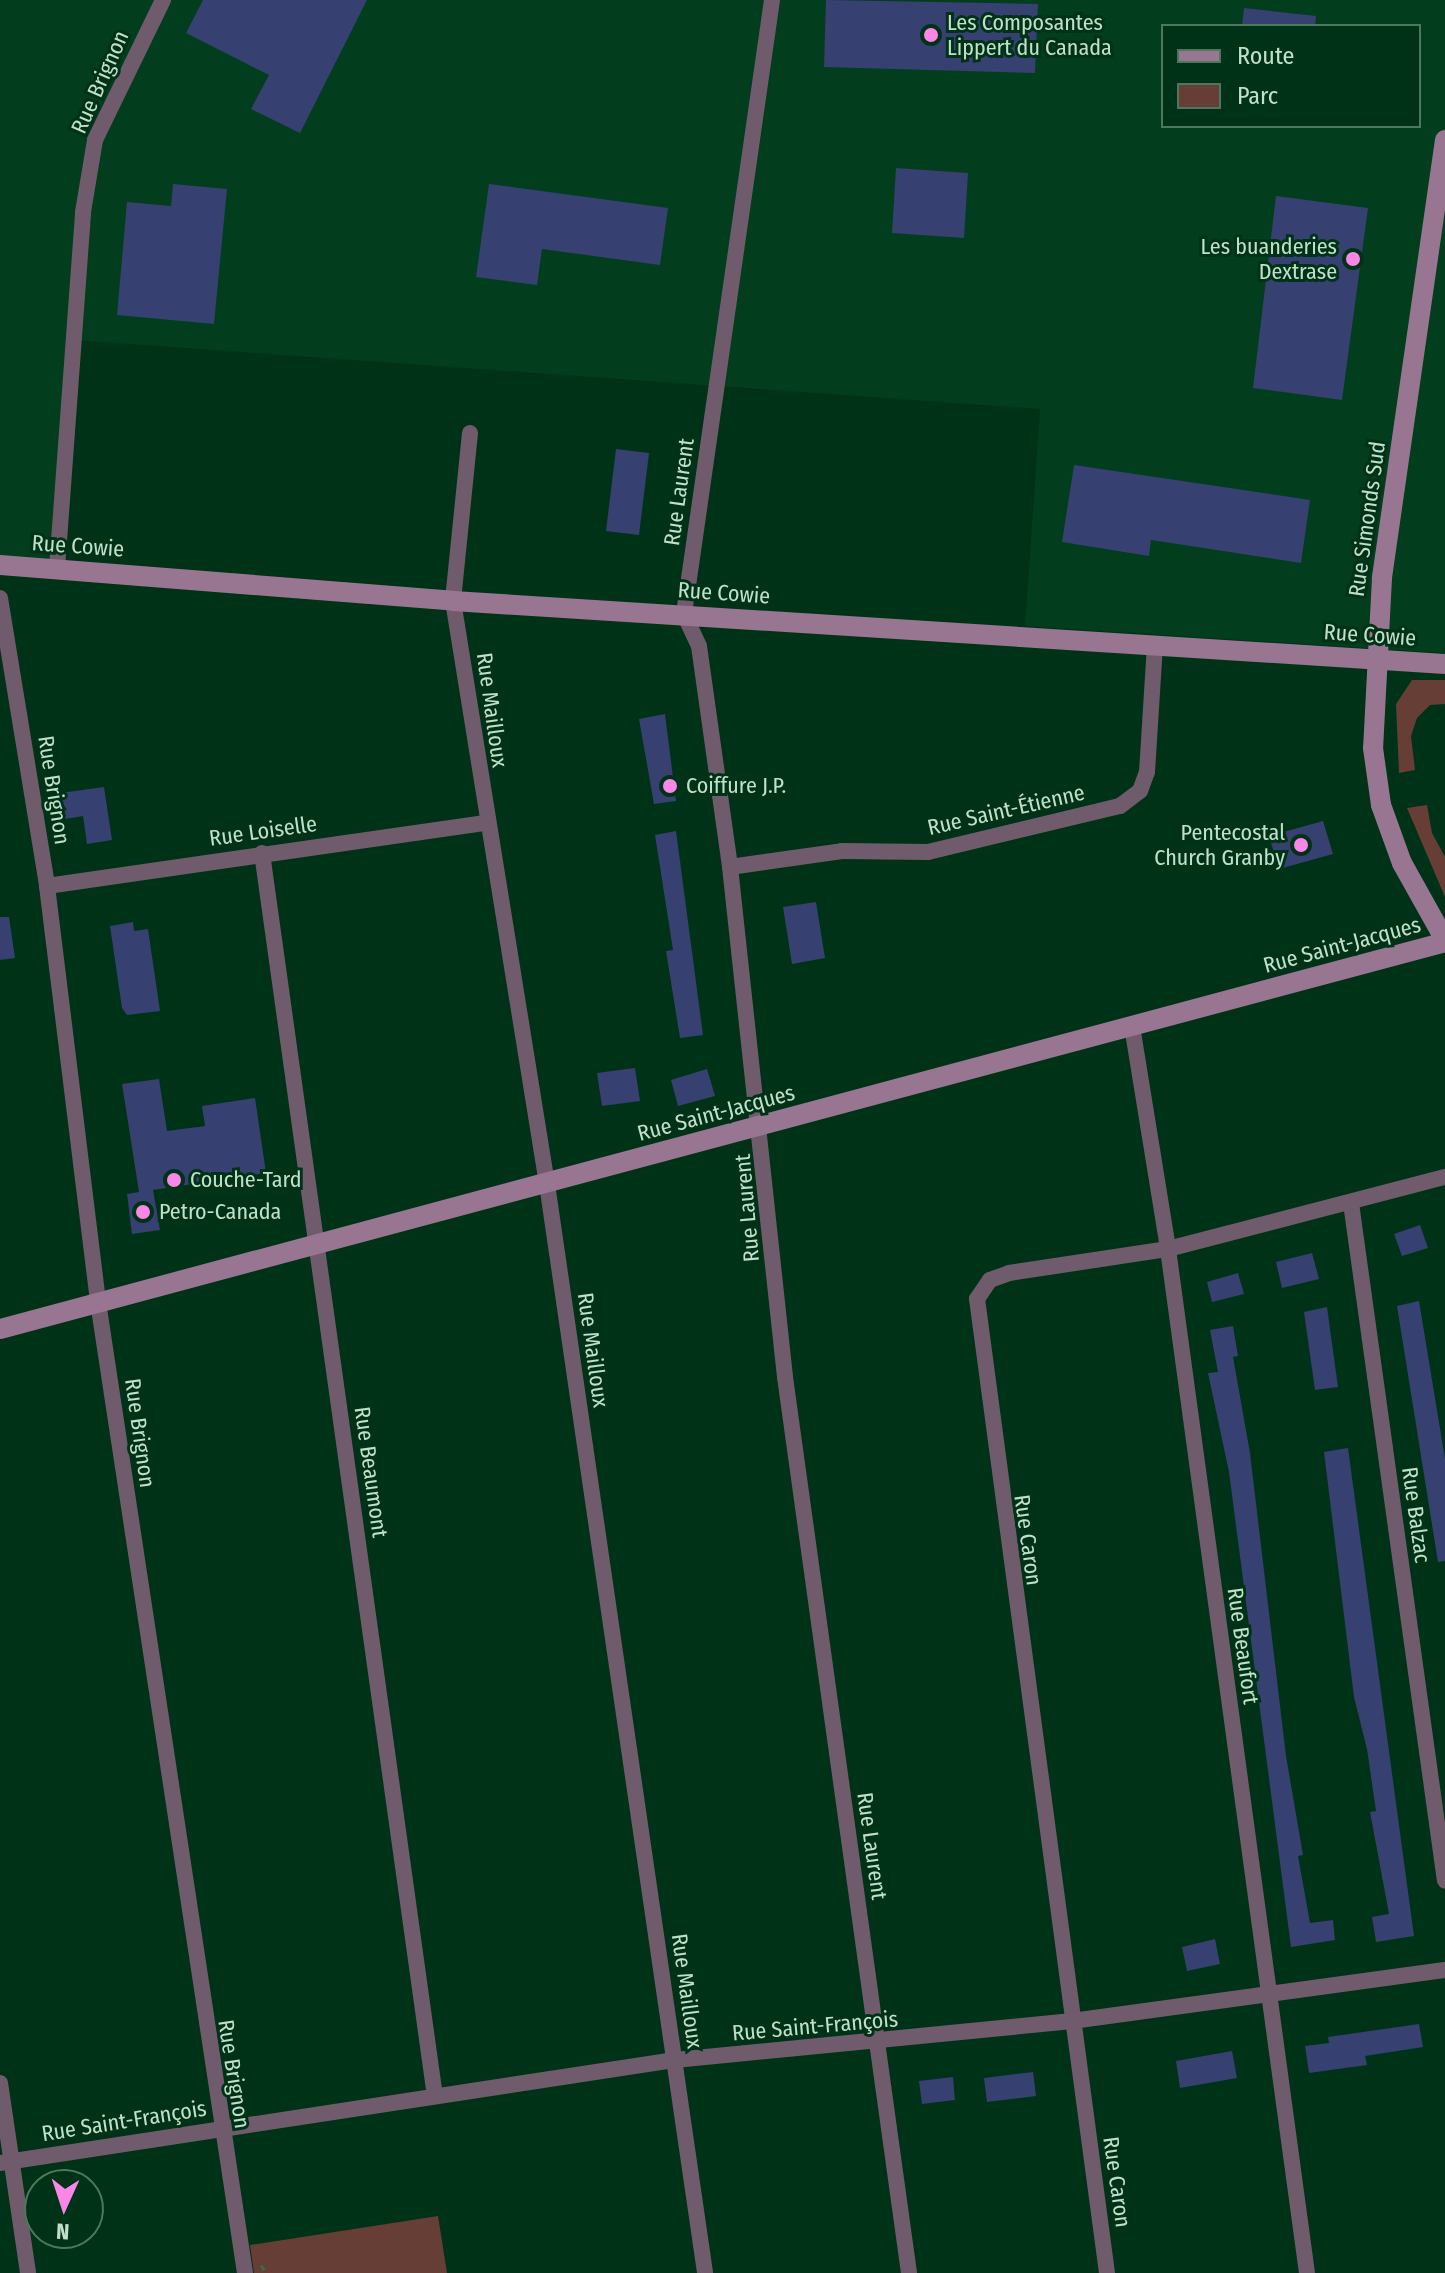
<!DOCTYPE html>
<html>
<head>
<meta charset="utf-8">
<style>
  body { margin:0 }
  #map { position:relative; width:1445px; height:2273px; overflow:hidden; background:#003217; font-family:"Fira Sans Condensed",sans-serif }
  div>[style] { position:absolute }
  .built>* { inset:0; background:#023d1d }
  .green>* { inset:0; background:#663e35 }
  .building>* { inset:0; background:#364071 }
  .path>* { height:3px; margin-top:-1.5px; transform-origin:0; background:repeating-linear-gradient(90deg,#3d694f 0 6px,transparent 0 12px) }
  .street>* { height:16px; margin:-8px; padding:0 8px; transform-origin:8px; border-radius:8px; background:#705b6c }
  .secondary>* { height:20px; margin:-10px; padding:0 10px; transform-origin:10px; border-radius:10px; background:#987692 }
  .dots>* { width:22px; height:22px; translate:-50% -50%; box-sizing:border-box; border:4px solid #003217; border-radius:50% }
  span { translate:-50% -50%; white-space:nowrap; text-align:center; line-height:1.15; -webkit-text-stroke:6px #003217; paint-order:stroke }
  .poi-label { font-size:22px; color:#c1e0c9 }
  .left { translate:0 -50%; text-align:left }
  .right { translate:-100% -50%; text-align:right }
  .street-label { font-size:22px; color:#c1e0c9 }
  .legend { position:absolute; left:1161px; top:24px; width:260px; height:104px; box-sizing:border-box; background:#003217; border:2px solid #4d785e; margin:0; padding:10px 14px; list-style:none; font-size:24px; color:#c1e0c9 }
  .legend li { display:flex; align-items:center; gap:16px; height:40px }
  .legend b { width:40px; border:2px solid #4d785e }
  .north { position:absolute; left:24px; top:2169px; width:80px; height:80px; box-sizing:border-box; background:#003217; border:2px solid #4d785e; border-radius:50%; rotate:183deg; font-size:22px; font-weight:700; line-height:32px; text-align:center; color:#c1e0c9 }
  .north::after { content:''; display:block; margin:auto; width:28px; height:36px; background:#fa87e7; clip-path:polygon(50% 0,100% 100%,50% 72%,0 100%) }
</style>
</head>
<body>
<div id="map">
  <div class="built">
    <i style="clip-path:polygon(evenodd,0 0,1445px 0,1445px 653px,1025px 626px,1040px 409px,73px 340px,57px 568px,0 565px,0 0,1163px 26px,1419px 26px,1419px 126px,1163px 126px,1163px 26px)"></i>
  </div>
  <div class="green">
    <i style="clip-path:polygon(1412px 680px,1445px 680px,1445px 704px,1430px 705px,1417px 718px,1411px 736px,1415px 770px,1399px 773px,1396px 704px)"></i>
    <i style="clip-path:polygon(1427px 805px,1432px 833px,1445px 857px,1445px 897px,1407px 808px)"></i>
    <i style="clip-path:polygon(438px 2216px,447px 2273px,254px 2273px,250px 2245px)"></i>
  </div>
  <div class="building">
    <i style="clip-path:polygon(203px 0,367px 0,300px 133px,251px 109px,269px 75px,186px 33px)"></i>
    <i style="clip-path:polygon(826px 0,1038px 4px,1035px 73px,824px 67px)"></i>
    <i style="clip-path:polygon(1244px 8px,1316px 16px,1315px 26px,1242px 26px)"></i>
    <i style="clip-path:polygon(896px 168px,968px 173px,964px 238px,892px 233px)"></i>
    <i style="clip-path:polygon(173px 184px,227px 189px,214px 324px,117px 315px,127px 202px,171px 206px)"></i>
    <i style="clip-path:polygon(489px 184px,668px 208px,660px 265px,542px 249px,537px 285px,476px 277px)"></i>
    <i style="clip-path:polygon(1276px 196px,1368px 208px,1342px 400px,1253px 388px)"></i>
    <i style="clip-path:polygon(616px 449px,649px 453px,639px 535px,606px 531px)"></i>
    <i style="clip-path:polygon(1074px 465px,1310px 500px,1301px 563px,1151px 540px,1149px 556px,1062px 542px)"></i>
    <i style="clip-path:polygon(665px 714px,676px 801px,654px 804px,639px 719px)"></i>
    <i style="clip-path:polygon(104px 787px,112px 840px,87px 844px,83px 816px,65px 819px,61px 793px)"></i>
    <i style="clip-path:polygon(1323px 821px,1333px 854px,1279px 869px,1269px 836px)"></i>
    <i style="clip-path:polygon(676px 831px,703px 1035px,680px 1038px,666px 951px,673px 950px,655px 835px)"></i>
    <i style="clip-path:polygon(816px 902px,825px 958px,792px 964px,783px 907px)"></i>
    <i style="clip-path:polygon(0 917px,9px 917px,15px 958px,0 960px)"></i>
    <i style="clip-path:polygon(133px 922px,134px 931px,148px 929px,160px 1011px,127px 1015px,122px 1008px,110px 926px)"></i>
    <i style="clip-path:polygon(635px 1068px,640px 1101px,602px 1106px,597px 1073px)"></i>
    <i style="clip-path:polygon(707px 1069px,715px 1096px,678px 1106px,671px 1080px)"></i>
    <i style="clip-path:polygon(159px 1079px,167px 1131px,205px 1126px,202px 1106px,255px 1098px,266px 1173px,153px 1190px,160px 1230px,132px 1234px,127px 1194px,139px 1192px,122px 1084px)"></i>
    <i style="clip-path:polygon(1420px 1225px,1428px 1248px,1402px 1256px,1394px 1234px)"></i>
    <i style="clip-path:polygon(1312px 1253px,1319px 1279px,1282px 1288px,1276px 1262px)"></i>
    <i style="clip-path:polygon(1238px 1273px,1244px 1294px,1212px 1302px,1207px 1282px)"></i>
    <i style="clip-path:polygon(1419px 1301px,1445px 1459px,1445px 1561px,1438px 1562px,1397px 1306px)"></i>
    <i style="clip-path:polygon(1327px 1307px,1338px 1387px,1315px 1390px,1304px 1312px)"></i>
    <i style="clip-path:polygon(1233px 1326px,1238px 1356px,1233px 1357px,1250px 1453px,1286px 1756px,1303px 1855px,1298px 1856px,1310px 1923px,1333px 1920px,1335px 1940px,1291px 1947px,1229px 1472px,1208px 1373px,1218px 1372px,1210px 1330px)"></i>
    <i style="clip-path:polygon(1348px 1448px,1414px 1936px,1376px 1942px,1372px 1917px,1389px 1914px,1370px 1812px,1376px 1811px,1367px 1749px,1354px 1697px,1324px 1452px)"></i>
    <i style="clip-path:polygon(1215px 1939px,1220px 1964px,1187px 1971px,1182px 1947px)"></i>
    <i style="clip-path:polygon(1419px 2024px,1423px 2047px,1365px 2056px,1367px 2065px,1309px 2073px,1305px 2046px,1329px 2043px,1328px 2037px)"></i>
    <i style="clip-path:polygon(1232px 2051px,1237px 2078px,1180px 2088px,1176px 2061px)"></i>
    <i style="clip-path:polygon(1033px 2072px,1036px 2096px,987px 2102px,984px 2078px)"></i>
    <i style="clip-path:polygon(953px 2077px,955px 2100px,922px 2104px,919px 2081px)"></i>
  </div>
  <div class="path">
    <i style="left:261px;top:2265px;width:9px;rotate:58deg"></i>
  </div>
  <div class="street">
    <i style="left:772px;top:0;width:620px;rotate:98.16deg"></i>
    <i style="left:684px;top:614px;width:35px;rotate:65deg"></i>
    <i style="left:699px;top:646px;width:223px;rotate:82deg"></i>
    <i style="left:730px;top:867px;width:513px;rotate:83.84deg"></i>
    <i style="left:785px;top:1377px;width:905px;rotate:82.12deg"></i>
    <i style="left:470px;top:433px;width:169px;rotate:95.8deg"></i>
    <i style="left:453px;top:601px;width:591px;rotate:80.84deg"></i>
    <i style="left:547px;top:1184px;width:1100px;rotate:81.74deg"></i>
    <i style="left:57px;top:568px;width:357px;rotate:-85.8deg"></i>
    <i style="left:83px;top:212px;width:73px;rotate:-80.5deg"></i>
    <i style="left:95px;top:140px;width:156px;rotate:-64.1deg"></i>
    <i style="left:0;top:598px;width:292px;rotate:80.7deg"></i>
    <i style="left:47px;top:886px;width:419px;rotate:83deg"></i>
    <i style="left:98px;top:1302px;width:982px;rotate:81.39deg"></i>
    <i style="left:262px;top:853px;width:1255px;rotate:82.08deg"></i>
    <i style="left:730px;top:867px;width:113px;rotate:-8.1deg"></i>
    <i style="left:842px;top:851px;width:86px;rotate:0.7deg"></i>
    <i style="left:928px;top:852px;width:197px;rotate:-13.5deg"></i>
    <i style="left:1120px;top:806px;width:25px;rotate:-37deg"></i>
    <i style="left:1140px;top:791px;width:20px;rotate:-70deg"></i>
    <i style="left:1147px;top:772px;width:126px;rotate:-86.4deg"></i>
    <i style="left:47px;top:886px;width:443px;rotate:-8.2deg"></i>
    <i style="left:1132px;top:1026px;width:226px;rotate:80.8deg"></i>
    <i style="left:1168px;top:1249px;width:1033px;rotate:82.27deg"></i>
    <i style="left:1351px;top:1203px;width:684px;rotate:82.11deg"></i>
    <i style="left:0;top:2083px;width:192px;rotate:81.6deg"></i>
    <i style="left:0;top:2163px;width:683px;rotate:-8.68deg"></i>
    <i style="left:675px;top:2060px;width:399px;rotate:-5.6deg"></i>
    <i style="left:1072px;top:2021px;width:376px;rotate:-7.8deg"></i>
    <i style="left:1107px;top:2273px;width:983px;rotate:-97.6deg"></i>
    <i style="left:977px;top:1299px;width:23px;rotate:-56deg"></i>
    <i style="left:990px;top:1280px;width:20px;rotate:-20deg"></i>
    <i style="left:1009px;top:1273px;width:161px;rotate:-8.6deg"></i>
    <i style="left:1168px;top:1249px;width:286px;rotate:-14.6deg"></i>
  </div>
  <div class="secondary">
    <i style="left:1445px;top:140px;width:443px;rotate:98.2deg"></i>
    <i style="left:1382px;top:578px;width:170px;rotate:93deg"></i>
    <i style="left:1373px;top:748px;width:58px;rotate:82deg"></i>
    <i style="left:1381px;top:805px;width:62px;rotate:70.1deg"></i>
    <i style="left:1402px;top:863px;width:88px;rotate:60.8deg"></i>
    <i style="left:0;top:565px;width:454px;rotate:4.5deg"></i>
    <i style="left:453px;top:601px;width:994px;rotate:3.63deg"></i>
    <i style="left:0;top:1329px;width:1496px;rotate:-14.99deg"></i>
  </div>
  <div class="dots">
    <i style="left:931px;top:35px;background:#fa87e7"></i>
    <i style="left:1353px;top:259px;background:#fa87e7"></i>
    <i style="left:670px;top:786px;background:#fa87e7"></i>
    <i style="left:1301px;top:845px;background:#fa87e7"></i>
    <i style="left:174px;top:1180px;background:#fa87e7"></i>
    <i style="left:143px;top:1212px;background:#fa87e7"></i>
  </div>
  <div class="poi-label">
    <span class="left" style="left:947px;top:35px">Les Composantes<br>Lippert du Canada</span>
    <span class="right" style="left:1337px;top:259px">Les buanderies<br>Dextrase</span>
    <span class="left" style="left:686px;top:786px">Coiffure J.P.</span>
    <span class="right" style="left:1285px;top:845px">Pentecostal<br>Church Granby</span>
    <span class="left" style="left:190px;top:1180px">Couche-Tard</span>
    <span class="left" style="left:159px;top:1212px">Petro-Canada</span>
  </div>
  <div class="street-label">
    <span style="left:100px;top:82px;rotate:-66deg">Rue Brignon</span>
    <span style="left:679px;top:492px;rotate:-82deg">Rue Laurent</span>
    <span style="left:1367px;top:519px;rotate:-82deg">Rue Simonds Sud</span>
    <span style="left:78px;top:546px;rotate:4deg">Rue Cowie</span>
    <span style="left:724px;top:593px;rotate:4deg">Rue Cowie</span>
    <span style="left:1370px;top:635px;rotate:4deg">Rue Cowie</span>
    <span style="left:492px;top:710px;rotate:82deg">Rue Mailloux</span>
    <span style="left:54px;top:790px;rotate:81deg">Rue Brignon</span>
    <span style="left:1006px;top:810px;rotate:-13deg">Rue Saint-Étienne</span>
    <span style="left:263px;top:831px;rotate:-8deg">Rue Loiselle</span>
    <span style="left:1342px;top:945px;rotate:-15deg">Rue Saint-Jacques</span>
    <span style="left:716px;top:1113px;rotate:-15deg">Rue Saint-Jacques</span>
    <span style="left:747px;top:1208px;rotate:-95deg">Rue Laurent</span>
    <span style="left:593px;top:1350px;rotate:82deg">Rue Mailloux</span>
    <span style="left:140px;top:1433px;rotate:82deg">Rue Brignon</span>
    <span style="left:371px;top:1472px;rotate:82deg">Rue Beaumont</span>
    <span style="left:1416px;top:1515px;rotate:82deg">Rue Balzac</span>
    <span style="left:1028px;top:1540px;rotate:82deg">Rue Caron</span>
    <span style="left:1243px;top:1646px;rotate:82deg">Rue Beaufort</span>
    <span style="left:872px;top:1846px;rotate:82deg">Rue Laurent</span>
    <span style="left:687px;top:1991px;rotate:82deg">Rue Mailloux</span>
    <span style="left:815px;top:2026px;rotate:-5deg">Rue Saint-François</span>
    <span style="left:234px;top:2074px;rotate:81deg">Rue Brignon</span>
    <span style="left:124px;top:2121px;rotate:-9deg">Rue Saint-François</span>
    <span style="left:1117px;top:2182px;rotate:82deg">Rue Caron</span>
  </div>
  <ul class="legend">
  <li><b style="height:10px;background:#987692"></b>Route</li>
  <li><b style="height:22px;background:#663e35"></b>Parc</li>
  </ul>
  <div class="north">N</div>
</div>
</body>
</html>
